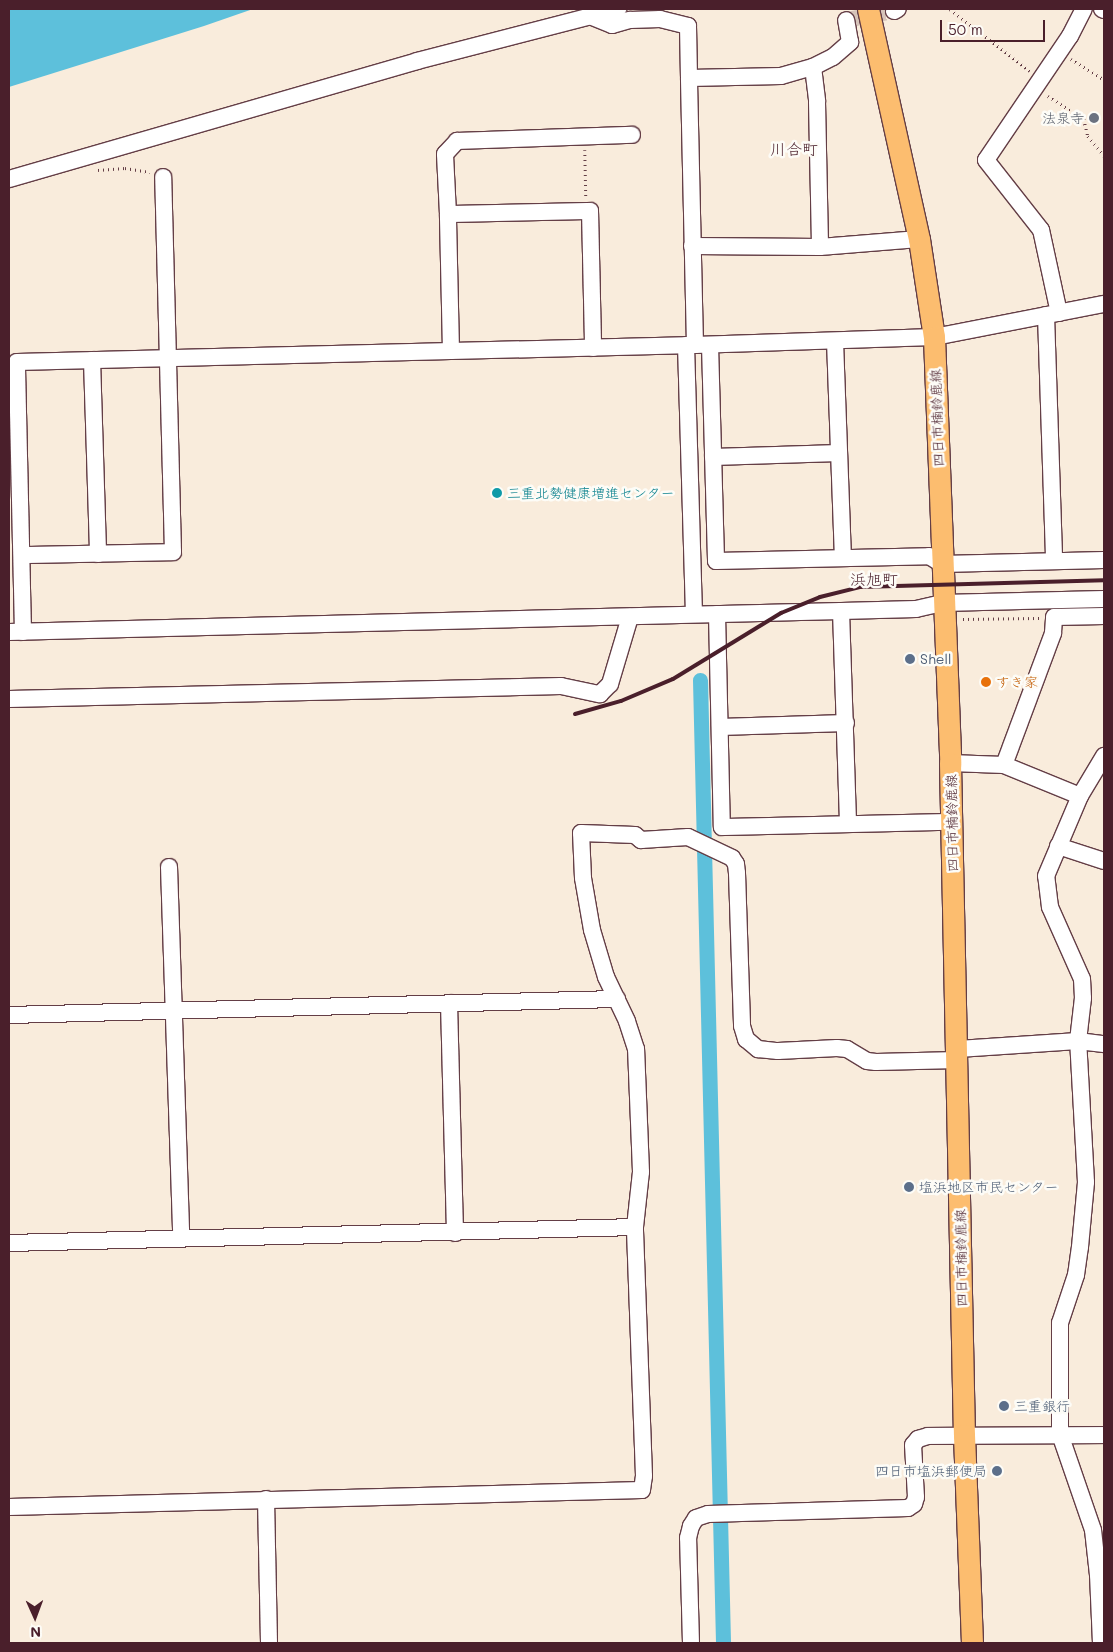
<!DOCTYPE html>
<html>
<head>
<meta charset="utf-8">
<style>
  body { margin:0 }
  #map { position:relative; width:1113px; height:1652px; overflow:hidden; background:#f9ecdc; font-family:Mali,"Klee One",sans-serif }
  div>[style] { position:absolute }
  .water>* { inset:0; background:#5dc0db }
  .canal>* { height:15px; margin:-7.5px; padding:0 7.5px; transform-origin:7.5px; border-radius:7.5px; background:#5dc0db }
  .minor-tunnel>* { height:16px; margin-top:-8px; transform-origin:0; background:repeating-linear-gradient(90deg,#d6c3b9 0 16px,transparent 0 24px) }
  .path>* { height:2.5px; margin-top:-1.25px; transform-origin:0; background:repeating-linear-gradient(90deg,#643e46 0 1px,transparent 0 5px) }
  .roads { filter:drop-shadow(1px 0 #643e46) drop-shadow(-1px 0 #643e46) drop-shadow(0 1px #643e46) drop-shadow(0 -1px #643e46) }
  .minor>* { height:16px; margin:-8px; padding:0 8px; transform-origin:8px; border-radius:8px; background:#fff }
  .major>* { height:21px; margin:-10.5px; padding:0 10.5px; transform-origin:10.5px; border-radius:10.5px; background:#fcbd6f }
  .rail>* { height:4px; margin:-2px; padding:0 2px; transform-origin:2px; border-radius:2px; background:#4a1f2b }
  .dots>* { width:14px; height:14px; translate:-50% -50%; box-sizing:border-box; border:2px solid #fdfcf7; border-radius:50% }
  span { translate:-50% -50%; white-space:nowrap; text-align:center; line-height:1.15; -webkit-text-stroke:5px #fdfcf7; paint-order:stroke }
  .worship-label { font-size:14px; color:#5b616d }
  .right { translate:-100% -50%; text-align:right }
  .street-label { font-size:14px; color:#4a1f2b }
  .culture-label { font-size:14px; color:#0d838f }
  .left { translate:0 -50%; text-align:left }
  .service-label { font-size:14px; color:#4e5e75 }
  .food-label { font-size:14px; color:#c56008 }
  .quarter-label { font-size:16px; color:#4a1f2b }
  .frame { position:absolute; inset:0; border:10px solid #4a1f2b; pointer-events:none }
  .north { position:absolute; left:10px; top:1592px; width:50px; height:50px; -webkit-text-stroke:4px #fdfcf7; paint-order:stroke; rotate:178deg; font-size:14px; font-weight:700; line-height:20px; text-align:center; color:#4a1f2b }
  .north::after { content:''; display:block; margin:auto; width:18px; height:22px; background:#4a1f2b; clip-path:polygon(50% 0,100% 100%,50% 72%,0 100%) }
  .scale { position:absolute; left:940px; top:20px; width:105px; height:22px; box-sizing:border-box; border:2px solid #4a1f2b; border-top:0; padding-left:6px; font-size:15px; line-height:18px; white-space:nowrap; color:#4a1f2b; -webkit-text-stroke:4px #fdfcf7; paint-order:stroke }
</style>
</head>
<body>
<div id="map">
  <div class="water">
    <i style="clip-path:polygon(9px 9px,253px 9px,204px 26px,9px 87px)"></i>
  </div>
  <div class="canal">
    <i style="left:700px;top:680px;width:963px;rotate:88.63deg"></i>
  </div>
  <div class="minor-tunnel">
    <i style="left:846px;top:20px;width:49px;rotate:-10.6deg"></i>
  </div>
  <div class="path">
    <i style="left:950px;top:9px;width:101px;rotate:37.8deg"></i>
    <i style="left:1071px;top:59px;width:39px;rotate:32deg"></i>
    <i style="left:1048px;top:96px;width:43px;rotate:32.6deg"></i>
    <i style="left:1084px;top:119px;width:17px;rotate:77deg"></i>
    <i style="left:1088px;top:136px;width:26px;rotate:51deg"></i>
    <i style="left:585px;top:150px;width:47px;rotate:88.8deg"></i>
    <i style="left:98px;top:170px;width:27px;rotate:-4deg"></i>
    <i style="left:125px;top:168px;width:25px;rotate:9deg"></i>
    <i style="left:963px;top:619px;width:77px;rotate:-0.7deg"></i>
  </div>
  <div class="roads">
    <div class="minor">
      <i style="left:1102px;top:9px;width:2px;rotate:27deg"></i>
      <i style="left:894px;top:11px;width:4px;rotate:-27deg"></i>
      <i style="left:590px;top:16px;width:24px;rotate:22deg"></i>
      <i style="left:612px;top:25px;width:19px;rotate:-16deg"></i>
      <i style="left:630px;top:20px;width:30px;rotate:-2deg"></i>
      <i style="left:660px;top:19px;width:29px;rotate:14deg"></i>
      <i style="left:688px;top:26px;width:52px;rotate:88.9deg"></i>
      <i style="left:813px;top:67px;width:35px;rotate:83deg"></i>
      <i style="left:817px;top:102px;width:145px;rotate:88.8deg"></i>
      <i style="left:820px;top:247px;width:99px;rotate:-4.6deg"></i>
      <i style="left:9px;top:179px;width:425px;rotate:-16.1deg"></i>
      <i style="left:417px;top:61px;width:208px;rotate:-14.5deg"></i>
      <i style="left:448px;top:214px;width:60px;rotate:-92.9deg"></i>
      <i style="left:445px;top:154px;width:18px;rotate:-47deg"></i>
      <i style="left:457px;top:141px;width:175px;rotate:-2deg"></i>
      <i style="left:692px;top:246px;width:128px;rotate:0.4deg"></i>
      <i style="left:1059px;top:313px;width:85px;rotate:-102.2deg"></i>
      <i style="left:1041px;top:230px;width:89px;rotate:-128.2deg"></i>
      <i style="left:986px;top:160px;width:150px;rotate:-55.9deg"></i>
      <i style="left:1070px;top:36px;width:30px;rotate:-63deg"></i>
      <i style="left:1046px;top:315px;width:245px;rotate:88.1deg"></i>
      <i style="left:835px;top:341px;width:217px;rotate:87.9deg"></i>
      <i style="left:686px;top:345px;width:269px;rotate:88.3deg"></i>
      <i style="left:695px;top:345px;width:267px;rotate:-91.3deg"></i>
      <i style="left:689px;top:78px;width:92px;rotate:-1.2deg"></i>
      <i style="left:781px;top:76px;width:33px;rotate:-16deg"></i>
      <i style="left:813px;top:67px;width:22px;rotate:-27deg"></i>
      <i style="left:833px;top:57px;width:23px;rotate:-41deg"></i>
      <i style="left:850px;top:42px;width:22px;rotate:-100deg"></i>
      <i style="left:710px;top:345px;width:216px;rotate:88.4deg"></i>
      <i style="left:716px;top:561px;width:213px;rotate:-1.3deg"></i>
      <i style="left:929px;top:556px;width:15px;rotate:32deg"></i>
      <i style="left:942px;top:564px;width:162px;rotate:-1.4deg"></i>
      <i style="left:451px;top:351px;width:137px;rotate:-91.3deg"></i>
      <i style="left:448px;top:214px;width:142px;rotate:-1.2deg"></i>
      <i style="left:590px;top:211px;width:137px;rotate:88.7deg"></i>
      <i style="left:92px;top:360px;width:194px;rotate:88.2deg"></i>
      <i style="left:713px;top:457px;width:126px;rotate:-1.8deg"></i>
      <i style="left:23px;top:555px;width:150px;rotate:-1.1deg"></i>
      <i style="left:173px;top:552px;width:375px;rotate:-91.5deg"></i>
      <i style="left:841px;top:611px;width:212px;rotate:88.1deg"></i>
      <i style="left:717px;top:614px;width:213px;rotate:88.7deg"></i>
      <i style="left:722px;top:827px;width:229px;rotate:-1.3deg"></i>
      <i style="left:9px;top:632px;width:832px;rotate:-1.45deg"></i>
      <i style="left:841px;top:611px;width:75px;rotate:-1.5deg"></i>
      <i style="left:916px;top:609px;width:28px;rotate:-13deg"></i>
      <i style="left:943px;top:603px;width:161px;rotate:-1.4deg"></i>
      <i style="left:23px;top:632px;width:270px;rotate:-91.3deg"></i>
      <i style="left:17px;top:362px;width:678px;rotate:-1.44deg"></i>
      <i style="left:695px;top:345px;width:239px;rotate:-1.9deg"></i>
      <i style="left:934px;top:337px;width:173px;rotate:-11deg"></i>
      <i style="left:9px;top:699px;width:552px;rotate:-1.35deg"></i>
      <i style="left:561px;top:686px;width:40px;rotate:12deg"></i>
      <i style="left:600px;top:694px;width:14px;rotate:-45deg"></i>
      <i style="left:610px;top:684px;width:70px;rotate:-73.4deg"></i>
      <i style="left:720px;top:727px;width:126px;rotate:-1.8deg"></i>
      <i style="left:950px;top:763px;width:54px;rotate:2.1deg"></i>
      <i style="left:1004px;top:765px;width:82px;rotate:22.2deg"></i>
      <i style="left:1004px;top:765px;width:141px;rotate:-69.6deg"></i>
      <i style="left:1053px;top:633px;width:16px;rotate:-86deg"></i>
      <i style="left:1054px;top:617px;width:50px;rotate:-1.1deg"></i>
      <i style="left:1058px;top:846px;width:48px;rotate:18.1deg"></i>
      <i style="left:169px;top:867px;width:371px;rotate:88.1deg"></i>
      <i style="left:449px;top:1003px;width:230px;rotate:88.5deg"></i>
      <i style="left:9px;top:1015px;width:608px;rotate:-1.51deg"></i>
      <i style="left:958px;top:1049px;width:120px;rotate:-3.8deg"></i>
      <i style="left:1078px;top:1041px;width:26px;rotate:7deg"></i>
      <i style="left:9px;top:1243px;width:626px;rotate:-1.46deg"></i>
      <i style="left:266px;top:1499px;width:144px;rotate:88.8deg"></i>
      <i style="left:9px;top:1507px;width:633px;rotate:-1.54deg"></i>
      <i style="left:642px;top:1490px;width:14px;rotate:-82deg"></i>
      <i style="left:644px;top:1476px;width:249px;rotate:-92.1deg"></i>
      <i style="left:635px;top:1227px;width:55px;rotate:-83.8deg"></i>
      <i style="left:641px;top:1172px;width:123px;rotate:-92.3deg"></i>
      <i style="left:636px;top:1049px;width:29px;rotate:-108deg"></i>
      <i style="left:627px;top:1021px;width:49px;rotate:-115.5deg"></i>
      <i style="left:606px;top:977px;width:49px;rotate:-106.6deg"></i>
      <i style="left:592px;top:930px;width:53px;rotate:-99.8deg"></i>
      <i style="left:583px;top:878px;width:45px;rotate:-92.5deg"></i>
      <i style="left:581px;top:833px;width:54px;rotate:2.1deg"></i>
      <i style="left:635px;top:835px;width:8px;rotate:40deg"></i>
      <i style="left:641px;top:840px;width:47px;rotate:-3.7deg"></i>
      <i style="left:688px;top:837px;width:49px;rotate:25.5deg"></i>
      <i style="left:732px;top:858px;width:7px;rotate:56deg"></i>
      <i style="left:736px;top:864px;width:9px;rotate:84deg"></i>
      <i style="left:737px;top:873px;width:153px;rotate:88.1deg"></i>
      <i style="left:742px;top:1026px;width:14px;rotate:73deg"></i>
      <i style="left:746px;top:1039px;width:16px;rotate:40deg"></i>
      <i style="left:758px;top:1049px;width:20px;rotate:6deg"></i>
      <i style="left:778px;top:1051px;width:59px;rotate:-2.9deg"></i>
      <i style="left:837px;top:1048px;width:10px;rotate:6deg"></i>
      <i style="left:847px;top:1049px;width:23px;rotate:31deg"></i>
      <i style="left:867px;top:1061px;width:9px;rotate:6deg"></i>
      <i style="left:876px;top:1062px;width:82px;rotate:-1.4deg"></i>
      <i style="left:691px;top:1643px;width:105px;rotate:-91.6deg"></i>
      <i style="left:688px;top:1538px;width:12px;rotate:-76deg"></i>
      <i style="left:691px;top:1526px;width:9px;rotate:-58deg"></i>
      <i style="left:696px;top:1518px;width:13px;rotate:-18deg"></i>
      <i style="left:708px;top:1514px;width:200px;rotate:-1.7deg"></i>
      <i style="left:908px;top:1508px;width:7px;rotate:-34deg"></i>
      <i style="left:914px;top:1504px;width:7px;rotate:-74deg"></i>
      <i style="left:916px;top:1497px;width:52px;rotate:-93.3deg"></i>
      <i style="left:913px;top:1445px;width:8px;rotate:-50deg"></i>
      <i style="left:918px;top:1439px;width:10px;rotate:-17deg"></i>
      <i style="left:928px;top:1436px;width:176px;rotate:-0.3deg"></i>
      <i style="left:1101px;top:1643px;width:68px;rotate:-92.5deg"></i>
      <i style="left:1098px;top:1575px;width:45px;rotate:-96.3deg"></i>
      <i style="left:1093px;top:1530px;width:102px;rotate:-109deg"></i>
      <i style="left:1060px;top:1434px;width:111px;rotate:-90deg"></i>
      <i style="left:1060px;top:1323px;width:51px;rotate:-71.6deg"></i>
      <i style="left:1076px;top:1275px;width:28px;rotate:-82deg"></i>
      <i style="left:1080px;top:1247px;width:65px;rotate:-84.7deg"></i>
      <i style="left:1086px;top:1182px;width:141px;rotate:-93.2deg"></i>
      <i style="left:1078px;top:1041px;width:43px;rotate:-83.4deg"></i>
      <i style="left:1083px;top:998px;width:19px;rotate:-93deg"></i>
      <i style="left:1082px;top:979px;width:79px;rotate:-114deg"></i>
      <i style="left:1050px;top:907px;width:31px;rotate:-97deg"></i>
      <i style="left:1046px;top:876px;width:87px;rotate:-67deg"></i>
      <i style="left:1080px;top:796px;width:47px;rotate:-59deg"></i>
    </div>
    <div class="major">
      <i style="left:868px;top:9px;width:236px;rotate:77.5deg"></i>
      <i style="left:919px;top:239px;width:99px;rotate:81.3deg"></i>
      <i style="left:934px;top:337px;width:426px;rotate:87.8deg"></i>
      <i style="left:950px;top:763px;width:672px;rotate:88.81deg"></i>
      <i style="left:964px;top:1435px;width:208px;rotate:87.8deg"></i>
    </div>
  </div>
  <div class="rail">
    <i style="left:575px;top:714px;width:48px;rotate:-15.8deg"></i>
    <i style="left:621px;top:701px;width:56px;rotate:-22.9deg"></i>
    <i style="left:673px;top:679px;width:127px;rotate:-31.4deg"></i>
    <i style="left:781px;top:613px;width:42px;rotate:-22.3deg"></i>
    <i style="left:820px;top:597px;width:41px;rotate:-14deg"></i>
    <i style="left:860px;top:587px;width:244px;rotate:-1.6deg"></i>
  </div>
  <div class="dots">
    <i style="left:1094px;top:118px;background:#6b7280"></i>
    <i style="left:497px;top:493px;background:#0f9aa8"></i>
    <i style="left:910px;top:659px;background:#5c6f8a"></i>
    <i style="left:986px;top:682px;background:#e8710a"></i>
    <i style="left:909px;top:1187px;background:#5c6f8a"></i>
    <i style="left:1004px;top:1406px;background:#5c6f8a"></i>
    <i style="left:997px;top:1471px;background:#5c6f8a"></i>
  </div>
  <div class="worship-label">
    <span class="right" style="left:1084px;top:118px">法泉寺</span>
  </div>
  <div class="street-label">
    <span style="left:937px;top:418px;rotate:-92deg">四日市楠鈴鹿線</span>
    <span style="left:952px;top:823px;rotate:-91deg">四日市楠鈴鹿線</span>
    <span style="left:961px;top:1258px;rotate:-91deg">四日市楠鈴鹿線</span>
  </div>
  <div class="culture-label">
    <span class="left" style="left:507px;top:493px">三重北勢健康増進センター</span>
  </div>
  <div class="service-label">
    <span class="left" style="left:920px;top:659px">Shell</span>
    <span class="left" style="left:919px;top:1187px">塩浜地区市民センター</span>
    <span class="left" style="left:1014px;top:1406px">三重銀行</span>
    <span class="right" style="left:987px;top:1471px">四日市塩浜郵便局</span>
  </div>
  <div class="food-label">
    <span class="left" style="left:996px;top:682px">すき家</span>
  </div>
  <div class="quarter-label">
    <span style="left:794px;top:149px">川合町</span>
    <span style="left:874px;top:579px">浜旭町</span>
  </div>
  <div class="frame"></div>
  <div class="north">N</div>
  <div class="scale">50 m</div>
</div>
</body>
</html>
